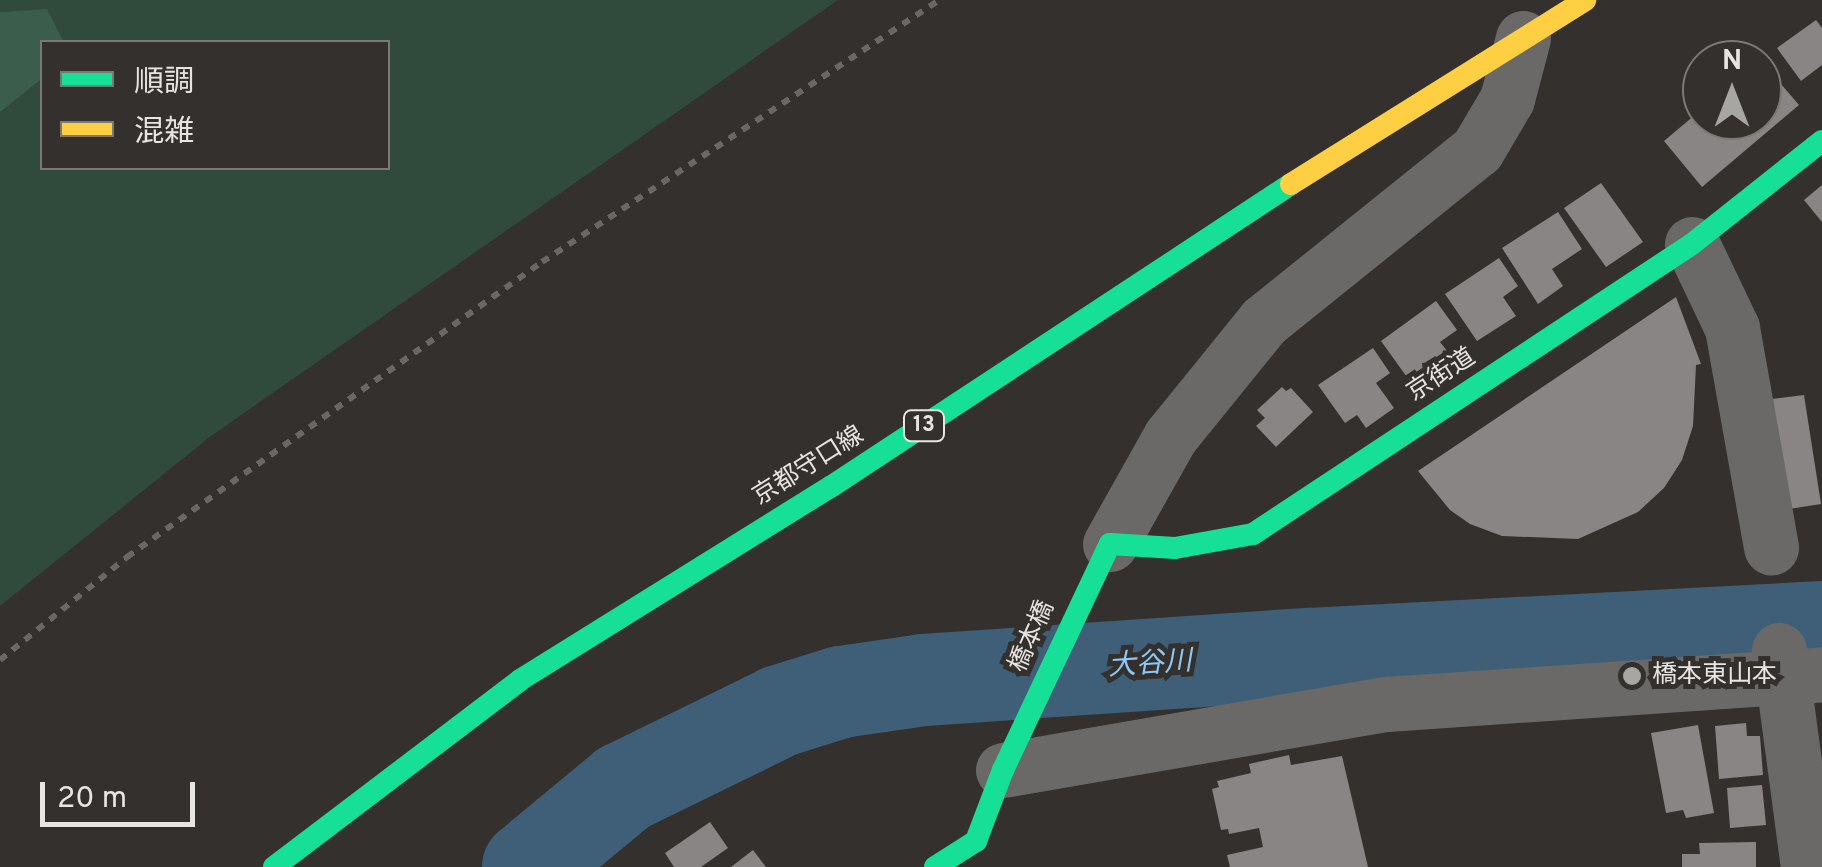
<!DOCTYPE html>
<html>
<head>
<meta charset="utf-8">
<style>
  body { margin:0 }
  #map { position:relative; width:1822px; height:867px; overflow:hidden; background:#33302e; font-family:Overpass,"Noto Sans JP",sans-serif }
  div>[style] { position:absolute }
  .green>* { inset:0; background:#304a3c }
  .forest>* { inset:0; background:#3a5e4b }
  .river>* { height:92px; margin:-46px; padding:0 46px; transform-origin:46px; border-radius:46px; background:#3e5f77 }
  .building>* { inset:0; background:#888584 }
  .path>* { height:6px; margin-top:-3px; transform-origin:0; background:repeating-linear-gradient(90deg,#6a6766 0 8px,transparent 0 16px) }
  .street>* { height:55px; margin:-27.5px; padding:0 27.5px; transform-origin:27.5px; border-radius:27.5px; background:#6a6968 }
  .fast>* { height:22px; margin:-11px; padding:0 11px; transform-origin:11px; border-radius:11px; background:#16e098 }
  .slow>* { height:22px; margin:-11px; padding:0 11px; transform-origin:11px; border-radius:11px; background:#ffcf43 }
  .dots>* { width:28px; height:28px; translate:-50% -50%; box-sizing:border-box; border:5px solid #34302d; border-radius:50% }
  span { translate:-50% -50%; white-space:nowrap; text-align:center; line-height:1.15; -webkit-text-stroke:10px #34302d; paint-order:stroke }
  .shield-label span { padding:2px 8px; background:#34302d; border:2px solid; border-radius:8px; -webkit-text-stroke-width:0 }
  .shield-label { font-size:22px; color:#e7e5e2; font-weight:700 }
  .street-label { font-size:25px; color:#e7e5e2 }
  .poi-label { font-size:25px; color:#e7e5e2 }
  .left { translate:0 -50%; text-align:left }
  .water-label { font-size:28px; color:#8cc9f6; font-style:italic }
  .legend { position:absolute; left:40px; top:40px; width:350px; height:130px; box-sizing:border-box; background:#34302d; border:2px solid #7c7875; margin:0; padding:12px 18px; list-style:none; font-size:30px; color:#e7e5e2 }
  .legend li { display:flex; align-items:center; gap:20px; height:50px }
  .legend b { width:50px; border:2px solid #7c7875 }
  .north { position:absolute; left:1682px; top:40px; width:100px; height:100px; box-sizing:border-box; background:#34302d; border:2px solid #7c7875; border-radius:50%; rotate:0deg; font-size:28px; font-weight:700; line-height:40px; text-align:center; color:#e7e5e2 }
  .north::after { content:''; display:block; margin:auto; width:35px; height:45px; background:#a8a6a3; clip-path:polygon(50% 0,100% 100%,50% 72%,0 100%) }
  .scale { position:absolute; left:40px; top:782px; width:155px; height:45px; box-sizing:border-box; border:5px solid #e7e5e2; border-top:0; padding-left:12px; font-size:30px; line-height:35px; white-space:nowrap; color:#e7e5e2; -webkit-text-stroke:8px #34302d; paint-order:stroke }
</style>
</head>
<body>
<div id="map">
  <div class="green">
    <i style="clip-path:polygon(0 0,838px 0,211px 436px,0 606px,0 112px,42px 79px,42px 168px,388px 168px,388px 42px,64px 42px,47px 10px,0 12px)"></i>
  </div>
  <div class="forest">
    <i style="clip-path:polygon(47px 9px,64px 42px,42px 42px,42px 79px,0 112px,0 12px)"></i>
  </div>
  <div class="river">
    <i style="left:528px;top:867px;width:124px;rotate:-39.7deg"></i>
    <i style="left:623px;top:788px;width:175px;rotate:-26.1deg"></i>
    <i style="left:780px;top:711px;width:64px;rotate:-17.3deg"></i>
    <i style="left:841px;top:692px;width:84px;rotate:-8.2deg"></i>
    <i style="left:924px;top:680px;width:387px;rotate:-3.9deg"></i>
    <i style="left:1310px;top:654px;width:513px;rotate:-3.02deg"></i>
  </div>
  <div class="building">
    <i style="clip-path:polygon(1816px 20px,1822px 28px,1822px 65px,1801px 81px,1777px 48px)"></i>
    <i style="clip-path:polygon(1762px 62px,1799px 105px,1702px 187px,1664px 141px,1702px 109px,1702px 120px,1762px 120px)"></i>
    <i style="clip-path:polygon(1601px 183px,1643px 242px,1606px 267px,1564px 208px)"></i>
    <i style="clip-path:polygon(1822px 185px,1822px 222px,1804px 200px)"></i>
    <i style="clip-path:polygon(1558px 212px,1582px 249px,1552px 269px,1563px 286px,1538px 304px,1502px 248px)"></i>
    <i style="clip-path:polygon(1499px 258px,1518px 286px,1503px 297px,1516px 316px,1477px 341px,1445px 294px)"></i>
    <i style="clip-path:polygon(1676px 297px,1701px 364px,1696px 365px,1693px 426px,1682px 460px,1664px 488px,1638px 512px,1578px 539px,1502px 536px,1470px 524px,1450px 510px,1418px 471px)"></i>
    <i style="clip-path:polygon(1436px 301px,1457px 330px,1440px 342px,1452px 357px,1423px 378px,1419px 372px,1409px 380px,1381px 341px)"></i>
    <i style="clip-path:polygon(1373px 348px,1390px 373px,1376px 383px,1394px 408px,1366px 428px,1357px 415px,1345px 423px,1318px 385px)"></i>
    <i style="clip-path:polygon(1282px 387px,1286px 391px,1291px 388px,1313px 412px,1276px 447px,1256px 426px,1265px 418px,1257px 410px)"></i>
    <i style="clip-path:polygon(1804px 395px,1821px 504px,1789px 509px,1772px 399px)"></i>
    <i style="clip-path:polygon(1746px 723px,1747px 736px,1760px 736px,1763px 775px,1719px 779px,1715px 726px)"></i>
    <i style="clip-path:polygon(1698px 725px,1714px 813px,1686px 818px,1683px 810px,1666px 813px,1651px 733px)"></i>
    <i style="clip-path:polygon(1289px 755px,1291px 765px,1342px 756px,1368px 867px,1230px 867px,1227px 855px,1263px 847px,1259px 828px,1229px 834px,1228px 829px,1221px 830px,1212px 789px,1219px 787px,1217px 781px,1251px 773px,1249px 764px)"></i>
    <i style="clip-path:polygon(1762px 785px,1766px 825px,1730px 828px,1727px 788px)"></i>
    <i style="clip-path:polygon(710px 822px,728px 848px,701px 867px,674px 867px,665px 853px)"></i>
    <i style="clip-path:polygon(1756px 842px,1756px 867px,1682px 867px,1682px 854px,1700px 854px,1699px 843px)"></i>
    <i style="clip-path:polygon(753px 850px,766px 867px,731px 867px)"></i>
  </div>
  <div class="path">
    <i style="left:0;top:660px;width:164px;rotate:-39deg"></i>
    <i style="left:127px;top:557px;width:509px;rotate:-35.41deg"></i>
    <i style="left:542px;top:262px;width:476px;rotate:-33.4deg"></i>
  </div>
  <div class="street">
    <i style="left:1692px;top:244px;width:93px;rotate:64.5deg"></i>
    <i style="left:1732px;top:328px;width:223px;rotate:79.9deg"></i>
    <i style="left:1110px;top:544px;width:123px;rotate:-60.7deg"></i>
    <i style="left:1170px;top:437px;width:149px;rotate:-51deg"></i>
    <i style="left:1264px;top:321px;width:273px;rotate:-38.8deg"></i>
    <i style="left:1477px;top:150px;width:59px;rotate:-59.5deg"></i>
    <i style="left:1507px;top:99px;width:63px;rotate:-75.3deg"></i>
    <i style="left:1779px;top:650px;width:219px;rotate:82.4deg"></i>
    <i style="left:1003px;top:770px;width:390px;rotate:-9.8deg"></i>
    <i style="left:1387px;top:704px;width:436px;rotate:-3.9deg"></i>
  </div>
  <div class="fast">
    <i style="left:274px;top:867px;width:309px;rotate:-37.2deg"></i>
    <i style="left:520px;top:680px;width:367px;rotate:-31.9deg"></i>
    <i style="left:832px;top:486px;width:549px;rotate:-33.34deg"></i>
    <i style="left:935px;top:867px;width:49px;rotate:-32.4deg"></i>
    <i style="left:976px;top:841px;width:76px;rotate:-69.2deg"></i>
    <i style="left:1003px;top:770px;width:250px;rotate:-64.7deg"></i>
    <i style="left:1110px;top:544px;width:65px;rotate:3.5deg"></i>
    <i style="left:1175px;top:548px;width:79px;rotate:-10.2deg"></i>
    <i style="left:1253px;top:534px;width:526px;rotate:-33.45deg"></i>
    <i style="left:1692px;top:244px;width:166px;rotate:-38.4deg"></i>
  </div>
  <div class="slow">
    <i style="left:1291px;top:184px;width:347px;rotate:-32deg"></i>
  </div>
  <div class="dots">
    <i style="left:1632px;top:676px;background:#a8a6a3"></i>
  </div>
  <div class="shield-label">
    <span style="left:924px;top:426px">13</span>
  </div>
  <div class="street-label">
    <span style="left:1442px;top:376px;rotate:-33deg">京街道</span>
    <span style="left:809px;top:467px;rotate:-32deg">京都守口線</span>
    <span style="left:1033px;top:637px;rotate:-66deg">橋本橋</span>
  </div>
  <div class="poi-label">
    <span class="left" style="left:1652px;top:676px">橋本東山本</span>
  </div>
  <div class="water-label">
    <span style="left:1150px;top:665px;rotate:-4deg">大谷川</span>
  </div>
  <ul class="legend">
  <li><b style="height:12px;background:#16e098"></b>順調</li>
  <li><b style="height:12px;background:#ffcf43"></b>混雑</li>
  </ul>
  <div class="north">N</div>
  <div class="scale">20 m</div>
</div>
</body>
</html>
